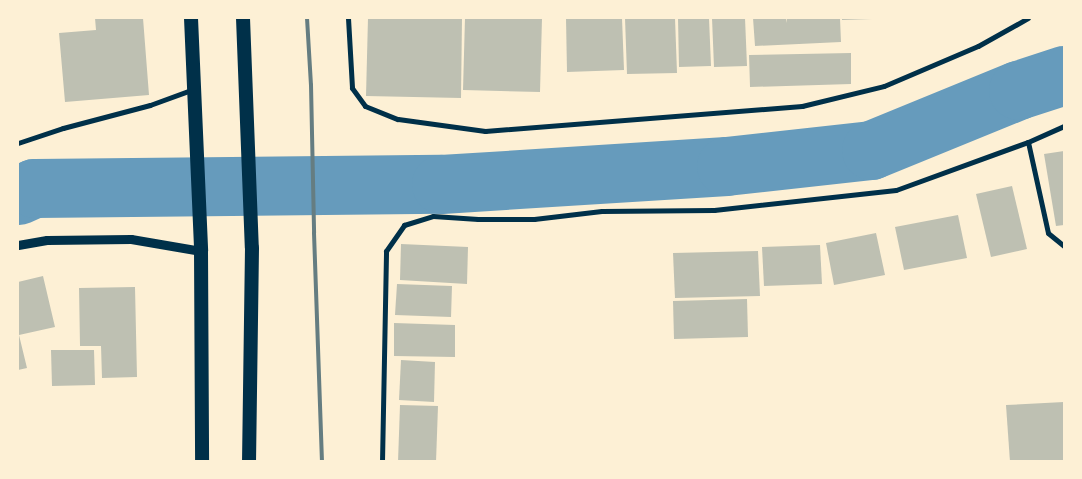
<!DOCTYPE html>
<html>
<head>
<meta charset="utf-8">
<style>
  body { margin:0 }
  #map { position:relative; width:1082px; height:479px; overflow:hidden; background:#fdf0d5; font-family:Poppins,sans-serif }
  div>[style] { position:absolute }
  .river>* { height:59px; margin:-29.5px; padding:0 29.5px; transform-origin:29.5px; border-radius:29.5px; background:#669bbc }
  .building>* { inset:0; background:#bec0b2 }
  .minor>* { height:5px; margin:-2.5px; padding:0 2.5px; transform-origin:2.5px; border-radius:2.5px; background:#003049 }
  .tertiary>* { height:9px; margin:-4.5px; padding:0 4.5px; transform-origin:4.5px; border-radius:4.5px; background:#003049 }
  .trunk>* { height:14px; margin:-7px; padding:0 7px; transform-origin:7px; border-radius:7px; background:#003049 }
  .rail>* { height:4px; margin:-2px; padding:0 2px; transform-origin:2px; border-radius:2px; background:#657d81 }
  span { translate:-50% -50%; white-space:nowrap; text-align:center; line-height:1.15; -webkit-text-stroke:4px #fdf0d5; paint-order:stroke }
  .frame { position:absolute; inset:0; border:19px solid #fdf0d5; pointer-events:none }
</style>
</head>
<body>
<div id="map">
  <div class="river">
    <i style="left:18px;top:195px;width:17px;rotate:-24deg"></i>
    <i style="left:34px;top:188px;width:407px;rotate:-0.6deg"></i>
    <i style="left:441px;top:184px;width:286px;rotate:-3.6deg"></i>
    <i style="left:726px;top:166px;width:146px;rotate:-6.3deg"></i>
    <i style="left:871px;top:150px;width:159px;rotate:-22.2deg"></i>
    <i style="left:1018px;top:90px;width:48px;rotate:-18.1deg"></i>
  </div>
  <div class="building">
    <i style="clip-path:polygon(95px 18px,143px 18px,149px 95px,65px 102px,59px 33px,96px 30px)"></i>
    <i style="clip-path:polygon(368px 18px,462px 18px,461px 98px,366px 96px)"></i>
    <i style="clip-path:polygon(465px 18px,542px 18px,540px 92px,463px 90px)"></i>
    <i style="clip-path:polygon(566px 18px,622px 18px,624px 70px,567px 72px)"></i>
    <i style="clip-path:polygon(625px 18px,675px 18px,677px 73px,627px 74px)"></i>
    <i style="clip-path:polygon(678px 18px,709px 18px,711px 66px,679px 67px)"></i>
    <i style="clip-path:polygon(712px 18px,745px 18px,747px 66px,714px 67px)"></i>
    <i style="clip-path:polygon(753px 18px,786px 18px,787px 23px,787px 18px,840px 18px,841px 42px,755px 46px)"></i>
    <i style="clip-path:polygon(842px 18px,872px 18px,872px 19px,842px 20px)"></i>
    <i style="clip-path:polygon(851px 53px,851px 84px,750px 87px,749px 55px)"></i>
    <i style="clip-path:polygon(1064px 151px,1064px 225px,1056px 226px,1044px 154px)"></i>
    <i style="clip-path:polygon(1012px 186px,1027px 249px,991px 257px,976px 194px)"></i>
    <i style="clip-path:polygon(958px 215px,967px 258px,904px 270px,895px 227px)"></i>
    <i style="clip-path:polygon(876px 233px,885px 275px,834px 285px,826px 243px)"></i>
    <i style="clip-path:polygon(401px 244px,468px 247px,467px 284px,400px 280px)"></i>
    <i style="clip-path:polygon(820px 245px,822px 284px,764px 286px,762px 247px)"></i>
    <i style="clip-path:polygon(758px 251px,760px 296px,675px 298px,673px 253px)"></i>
    <i style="clip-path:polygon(43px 276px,55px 327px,19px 335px,27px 368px,18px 370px,18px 282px)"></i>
    <i style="clip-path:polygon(397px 284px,452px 286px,451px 317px,395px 315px)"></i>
    <i style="clip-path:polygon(135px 287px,137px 377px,102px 378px,101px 346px,80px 346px,79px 288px)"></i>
    <i style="clip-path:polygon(747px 299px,748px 337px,674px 339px,673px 301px)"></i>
    <i style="clip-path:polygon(394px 323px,455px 325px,455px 357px,394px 356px)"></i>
    <i style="clip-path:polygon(51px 350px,94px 350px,95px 385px,52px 386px)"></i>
    <i style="clip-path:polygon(401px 360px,435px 362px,434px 402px,399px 400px)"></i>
    <i style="clip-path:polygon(1064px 402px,1064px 462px,1010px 462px,1006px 405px)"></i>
    <i style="clip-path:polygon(400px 405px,438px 406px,436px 462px,398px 462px)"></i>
  </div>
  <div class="minor">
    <i style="left:348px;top:18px;width:70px;rotate:86.7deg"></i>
    <i style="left:352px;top:88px;width:22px;rotate:54deg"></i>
    <i style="left:365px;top:106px;width:35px;rotate:22deg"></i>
    <i style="left:398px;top:119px;width:88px;rotate:7.9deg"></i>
    <i style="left:485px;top:131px;width:318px;rotate:-4.5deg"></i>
    <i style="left:802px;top:106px;width:84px;rotate:-13.7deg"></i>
    <i style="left:884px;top:86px;width:102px;rotate:-23.1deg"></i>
    <i style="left:978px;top:46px;width:57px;rotate:-29.2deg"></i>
    <i style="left:1028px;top:142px;width:93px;rotate:77.6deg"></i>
    <i style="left:1048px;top:233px;width:21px;rotate:39deg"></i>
    <i style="left:18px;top:143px;width:47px;rotate:-18.4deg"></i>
    <i style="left:63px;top:128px;width:90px;rotate:-14.8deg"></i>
    <i style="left:150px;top:105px;width:47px;rotate:-20deg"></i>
    <i style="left:382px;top:462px;width:211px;rotate:-88.9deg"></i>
    <i style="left:386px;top:251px;width:32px;rotate:-55deg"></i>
    <i style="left:404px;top:225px;width:30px;rotate:-17deg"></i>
    <i style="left:433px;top:216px;width:45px;rotate:3.8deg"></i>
    <i style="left:478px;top:219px;width:56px"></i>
    <i style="left:534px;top:219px;width:68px;rotate:-6.7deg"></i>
    <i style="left:602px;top:211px;width:112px;rotate:-0.5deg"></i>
    <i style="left:714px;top:210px;width:183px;rotate:-6.3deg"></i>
    <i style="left:896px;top:190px;width:140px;rotate:-20deg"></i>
    <i style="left:1028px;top:142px;width:39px;rotate:-24deg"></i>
  </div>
  <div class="tertiary">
    <i style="left:18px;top:245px;width:29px;rotate:-10deg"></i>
    <i style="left:47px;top:240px;width:84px;rotate:-0.7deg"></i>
    <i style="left:131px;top:239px;width:71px;rotate:9.7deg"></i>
  </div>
  <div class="trunk">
    <i style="left:191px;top:18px;width:233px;rotate:87.5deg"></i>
    <i style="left:201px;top:251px;width:211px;rotate:89.7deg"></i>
    <i style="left:243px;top:18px;width:230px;rotate:87.8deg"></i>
    <i style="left:252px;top:248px;width:214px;rotate:90.8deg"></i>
  </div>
  <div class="rail">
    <i style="left:307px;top:18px;width:67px;rotate:86.6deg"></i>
    <i style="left:311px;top:85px;width:148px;rotate:88.8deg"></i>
    <i style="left:314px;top:233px;width:229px;rotate:88deg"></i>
  </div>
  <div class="frame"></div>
</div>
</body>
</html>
